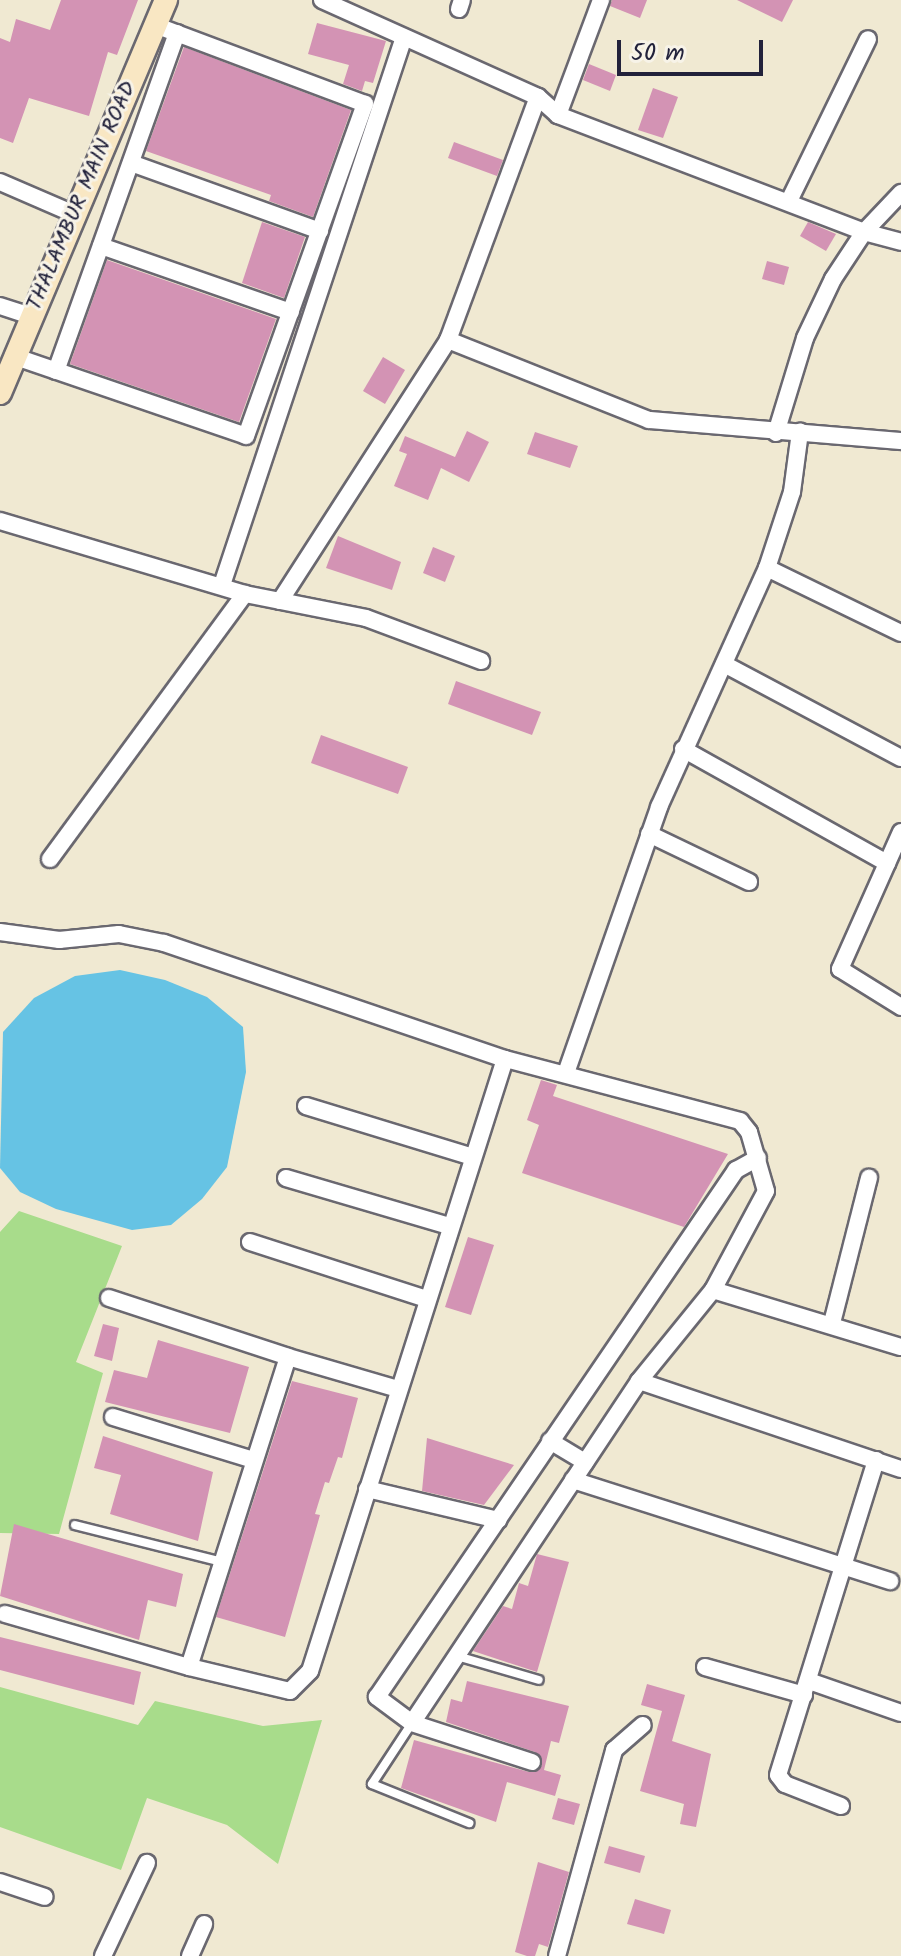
<!DOCTYPE html>
<html>
<head>
<meta charset="utf-8">
<style>
  body { margin:0 }
  #map { position:relative; width:901px; height:1956px; overflow:hidden; background:#f0e9d2; font-family:Kalam,sans-serif }
  div>[style] { position:absolute }
  .green>* { inset:0; background:#a8dc8b }
  .water>* { inset:0; background:#66c3e4 }
  .building>* { inset:0; background:#d393b4 }
  .roads { filter:drop-shadow(2px 0 #6a6870) drop-shadow(-2px 0 #6a6870) drop-shadow(0 2px #6a6870) drop-shadow(0 -2px #6a6870) }
  .lane>* { height:8px; margin:-4px; padding:0 4px; transform-origin:4px; border-radius:4px; background:#fff }
  .street>* { height:16px; margin:-8px; padding:0 8px; transform-origin:8px; border-radius:8px; background:#fff }
  .secondary>* { height:22px; margin:-11px; padding:0 11px; transform-origin:11px; border-radius:11px; background:#f9e7c3 }
  span { translate:-50% -50%; white-space:nowrap; text-align:center; line-height:1.15; -webkit-text-stroke:6px #f7f3e8; paint-order:stroke }
  .street-label { font-size:22px; color:#22223b }
  .scale { position:absolute; left:617px; top:40px; width:146px; height:36px; box-sizing:border-box; border:4px solid #22223b; border-top:0; padding-left:10px; font-size:24px; line-height:28px; white-space:nowrap; color:#22223b; -webkit-text-stroke:6px #f7f3e8; paint-order:stroke }
</style>
</head>
<body>
<div id="map">
  <div class="green">
    <i style="clip-path:polygon(19px 1211px,122px 1246px,76px 1362px,103px 1373px,59px 1534px,0 1533px,0 1232px)"></i>
    <i style="clip-path:polygon(0 1687px,138px 1725px,155px 1701px,263px 1726px,322px 1720px,278px 1864px,227px 1825px,147px 1798px,121px 1870px,0 1827px)"></i>
  </div>
  <div class="water">
    <i style="clip-path:polygon(120px 970px,165px 980px,207px 997px,243px 1027px,246px 1072px,227px 1167px,202px 1199px,171px 1225px,132px 1230px,56px 1209px,20px 1192px,0 1168px,3px 1032px,34px 998px,75px 976px)"></i>
  </div>
  <div class="building">
    <i style="clip-path:polygon(61px 0,138px 0,117px 55px,108px 52px,89px 116px,29px 98px,13px 143px,0 138px,0 38px,10px 42px,16px 19px,50px 30px)"></i>
    <i style="clip-path:polygon(612px 0,647px 0,640px 18px,610px 6px)"></i>
    <i style="clip-path:polygon(737px 0,793px 0,782px 22px)"></i>
    <i style="clip-path:polygon(317px 23px,386px 41px,373px 83px,365px 81px,362px 91px,343px 84px,349px 65px,308px 54px)"></i>
    <i style="clip-path:polygon(184px 47px,351px 110px,313px 217px,269px 201px,271px 195px,146px 151px)"></i>
    <i style="clip-path:polygon(589px 64px,616px 75px,610px 91px,583px 80px)"></i>
    <i style="clip-path:polygon(653px 88px,678px 97px,663px 138px,638px 130px)"></i>
    <i style="clip-path:polygon(454px 142px,503px 160px,497px 176px,448px 158px)"></i>
    <i style="clip-path:polygon(262px 222px,305px 237px,284px 298px,242px 283px)"></i>
    <i style="clip-path:polygon(808px 222px,836px 234px,826px 251px,800px 236px)"></i>
    <i style="clip-path:polygon(107px 260px,276px 319px,239px 422px,70px 364px)"></i>
    <i style="clip-path:polygon(767px 261px,789px 267px,784px 285px,762px 279px)"></i>
    <i style="clip-path:polygon(383px 357px,405px 370px,385px 404px,363px 391px)"></i>
    <i style="clip-path:polygon(467px 431px,489px 442px,469px 482px,441px 468px,428px 500px,394px 486px,407px 454px,399px 451px,405px 436px,455px 457px)"></i>
    <i style="clip-path:polygon(535px 432px,578px 446px,570px 468px,527px 454px)"></i>
    <i style="clip-path:polygon(338px 536px,401px 562px,392px 590px,326px 568px)"></i>
    <i style="clip-path:polygon(433px 547px,455px 556px,445px 582px,423px 573px)"></i>
    <i style="clip-path:polygon(456px 681px,541px 712px,532px 735px,448px 704px)"></i>
    <i style="clip-path:polygon(321px 735px,408px 767px,398px 794px,311px 763px)"></i>
    <i style="clip-path:polygon(541px 1080px,557px 1085px,553px 1096px,728px 1154px,684px 1227px,522px 1173px,539px 1125px,527px 1120px)"></i>
    <i style="clip-path:polygon(468px 1237px,494px 1245px,471px 1315px,445px 1307px)"></i>
    <i style="clip-path:polygon(103px 1324px,119px 1328px,112px 1361px,94px 1356px)"></i>
    <i style="clip-path:polygon(158px 1340px,249px 1367px,230px 1433px,105px 1402px,114px 1370px,147px 1378px)"></i>
    <i style="clip-path:polygon(292px 1381px,358px 1398px,342px 1458px,338px 1457px,329px 1483px,325px 1482px,315px 1514px,320px 1515px,285px 1637px,216px 1617px)"></i>
    <i style="clip-path:polygon(103px 1436px,213px 1472px,198px 1541px,110px 1514px,121px 1475px,94px 1468px)"></i>
    <i style="clip-path:polygon(427px 1438px,514px 1465px,484px 1505px,422px 1491px)"></i>
    <i style="clip-path:polygon(14px 1524px,183px 1574px,176px 1607px,148px 1600px,139px 1640px,0 1596px)"></i>
    <i style="clip-path:polygon(537px 1554px,569px 1562px,537px 1672px,473px 1651px,503px 1606px,512px 1609px,519px 1583px,528px 1586px)"></i>
    <i style="clip-path:polygon(0 1637px,141px 1672px,134px 1705px,0 1670px)"></i>
    <i style="clip-path:polygon(467px 1681px,569px 1706px,559px 1743px,551px 1741px,544px 1770px,561px 1775px,555px 1796px,507px 1782px,496px 1822px,401px 1788px,414px 1740px,529px 1772px,542px 1766px,535px 1752px,446px 1722px,451px 1699px,462px 1702px)"></i>
    <i style="clip-path:polygon(647px 1684px,685px 1695px,672px 1741px,711px 1754px,696px 1827px,680px 1824px,684px 1804px,640px 1791px,662px 1711px,641px 1705px)"></i>
    <i style="clip-path:polygon(558px 1798px,580px 1804px,574px 1825px,552px 1819px)"></i>
    <i style="clip-path:polygon(609px 1846px,645px 1856px,640px 1873px,604px 1863px)"></i>
    <i style="clip-path:polygon(538px 1862px,569px 1872px,548px 1947px,539px 1944px,535px 1956px,527px 1956px,515px 1952px)"></i>
    <i style="clip-path:polygon(635px 1899px,671px 1910px,664px 1934px,627px 1924px)"></i>
  </div>
  <div class="roads">
    <div class="lane">
      <i style="left:75px;top:1525px;width:152px;rotate:14.1deg"></i>
      <i style="left:457px;top:1656px;width:85px;rotate:16.3deg"></i>
      <i style="left:412px;top:1723px;width:73px;rotate:123.3deg"></i>
      <i style="left:372px;top:1784px;width:105px;rotate:21.9deg"></i>
    </div>
    <div class="street">
      <i style="left:322px;top:0;width:237px;rotate:24.2deg"></i>
      <i style="left:538px;top:97px;width:27px;rotate:42deg"></i>
      <i style="left:558px;top:115px;width:328px;rotate:20.9deg"></i>
      <i style="left:864px;top:232px;width:54px;rotate:-46.5deg"></i>
      <i style="left:459px;top:9px;width:9px;rotate:-72deg"></i>
      <i style="left:558px;top:115px;width:123px;rotate:-69.5deg"></i>
      <i style="left:131px;top:163px;width:201px;rotate:19.8deg"></i>
      <i style="left:0;top:182px;width:81px;rotate:23.4deg"></i>
      <i style="left:789px;top:201px;width:180px;rotate:-64deg"></i>
      <i style="left:101px;top:246px;width:201px;rotate:19.2deg"></i>
      <i style="left:0;top:306px;width:32px;rotate:18deg"></i>
      <i style="left:448px;top:340px;width:216px;rotate:21.7deg"></i>
      <i style="left:649px;top:420px;width:253px;rotate:4.8deg"></i>
      <i style="left:13px;top:356px;width:246px;rotate:18.9deg"></i>
      <i style="left:246px;top:436px;width:353px;rotate:-70.3deg"></i>
      <i style="left:365px;top:104px;width:224px;rotate:-159.4deg"></i>
      <i style="left:56px;top:371px;width:359px;rotate:-70.3deg"></i>
      <i style="left:776px;top:433px;width:99px;rotate:-73deg"></i>
      <i style="left:805px;top:338px;width:65px;rotate:-64.6deg"></i>
      <i style="left:833px;top:279px;width:56px;rotate:-56.6deg"></i>
      <i style="left:864px;top:232px;width:38px;rotate:15deg"></i>
      <i style="left:0;top:521px;width:256px;rotate:16.6deg"></i>
      <i style="left:245px;top:594px;width:123px;rotate:11.2deg"></i>
      <i style="left:366px;top:618px;width:123px;rotate:20.5deg"></i>
      <i style="left:767px;top:568px;width:149px;rotate:25.9deg"></i>
      <i style="left:222px;top:585px;width:577px;rotate:-71.63deg"></i>
      <i style="left:280px;top:601px;width:310px;rotate:-57.2deg"></i>
      <i style="left:448px;top:340px;width:259px;rotate:-69.7deg"></i>
      <i style="left:724px;top:664px;width:200px;rotate:28deg"></i>
      <i style="left:683px;top:749px;width:234px;rotate:29.2deg"></i>
      <i style="left:901px;top:832px;width:150px;rotate:114deg"></i>
      <i style="left:840px;top:969px;width:72px;rotate:31.9deg"></i>
      <i style="left:649px;top:834px;width:111px;rotate:25.6deg"></i>
      <i style="left:50px;top:859px;width:329px;rotate:-53.7deg"></i>
      <i style="left:0;top:932px;width:60px;rotate:7.7deg"></i>
      <i style="left:59px;top:940px;width:60px;rotate:-5.7deg"></i>
      <i style="left:119px;top:934px;width:46px;rotate:11.3deg"></i>
      <i style="left:164px;top:943px;width:360px;rotate:18.8deg"></i>
      <i style="left:505px;top:1059px;width:642px;rotate:107.67deg"></i>
      <i style="left:310px;top:1671px;width:28px;rotate:135deg"></i>
      <i style="left:290px;top:1691px;width:104px;rotate:-166.6deg"></i>
      <i style="left:189px;top:1667px;width:325px;rotate:-72.3deg"></i>
      <i style="left:288px;top:1357px;width:115px;rotate:16.2deg"></i>
      <i style="left:566px;top:1073px;width:282px;rotate:-70.7deg"></i>
      <i style="left:659px;top:807px;width:262px;rotate:-65.7deg"></i>
      <i style="left:767px;top:568px;width:80px;rotate:-71.8deg"></i>
      <i style="left:792px;top:492px;width:61px;rotate:-82.4deg"></i>
      <i style="left:306px;top:1106px;width:171px;rotate:17deg"></i>
      <i style="left:286px;top:1178px;width:170px;rotate:16.4deg"></i>
      <i style="left:250px;top:1242px;width:186px;rotate:17.9deg"></i>
      <i style="left:713px;top:1290px;width:196px;rotate:16.9deg"></i>
      <i style="left:109px;top:1298px;width:188px;rotate:18.2deg"></i>
      <i style="left:832px;top:1323px;width:150px;rotate:-75.7deg"></i>
      <i style="left:639px;top:1381px;width:276px;rotate:18.6deg"></i>
      <i style="left:113px;top:1417px;width:147px;rotate:17deg"></i>
      <i style="left:550px;top:1441px;width:41px;rotate:31deg"></i>
      <i style="left:573px;top:1480px;width:333px;rotate:17.7deg"></i>
      <i style="left:367px;top:1489px;width:135px;rotate:13.3deg"></i>
      <i style="left:5px;top:1614px;width:191px;rotate:16.1deg"></i>
      <i style="left:705px;top:1667px;width:103px;rotate:15.8deg"></i>
      <i style="left:809px;top:1681px;width:97px;rotate:19.2deg"></i>
      <i style="left:412px;top:1723px;width:410px;rotate:-56.4deg"></i>
      <i style="left:639px;top:1381px;width:117px;rotate:-50.9deg"></i>
      <i style="left:713px;top:1290px;width:112px;rotate:-61.8deg"></i>
      <i style="left:766px;top:1191px;width:61px;rotate:-106.1deg"></i>
      <i style="left:749px;top:1132px;width:14px;rotate:-129deg"></i>
      <i style="left:740px;top:1121px;width:243px;rotate:-165.2deg"></i>
      <i style="left:532px;top:1762px;width:126px;rotate:-162deg"></i>
      <i style="left:412px;top:1723px;width:44px;rotate:-143.4deg"></i>
      <i style="left:377px;top:1697px;width:638px;rotate:-55.74deg"></i>
      <i style="left:736px;top:1170px;width:25px;rotate:-29deg"></i>
      <i style="left:841px;top:1806px;width:60px;rotate:-158.6deg"></i>
      <i style="left:785px;top:1784px;width:11px;rotate:-128deg"></i>
      <i style="left:778px;top:1775px;width:330px;rotate:-72.7deg"></i>
      <i style="left:0;top:1882px;width:47px;rotate:18.4deg"></i>
      <i style="left:103px;top:1956px;width:103px;rotate:-64.7deg"></i>
      <i style="left:190px;top:1956px;width:35px;rotate:-66deg"></i>
      <i style="left:557px;top:1956px;width:214px;rotate:-74.5deg"></i>
      <i style="left:614px;top:1750px;width:38px;rotate:-41deg"></i>
    </div>
    <div class="secondary">
      <i style="left:0;top:393px;width:427px;rotate:-67.1deg"></i>
    </div>
  </div>
  <div class="street-label">
    <span style="left:82px;top:196px;rotate:-67deg">THALAMBUR MAIN ROAD</span>
  </div>
  <div class="scale">50 m</div>
</div>
</body>
</html>
